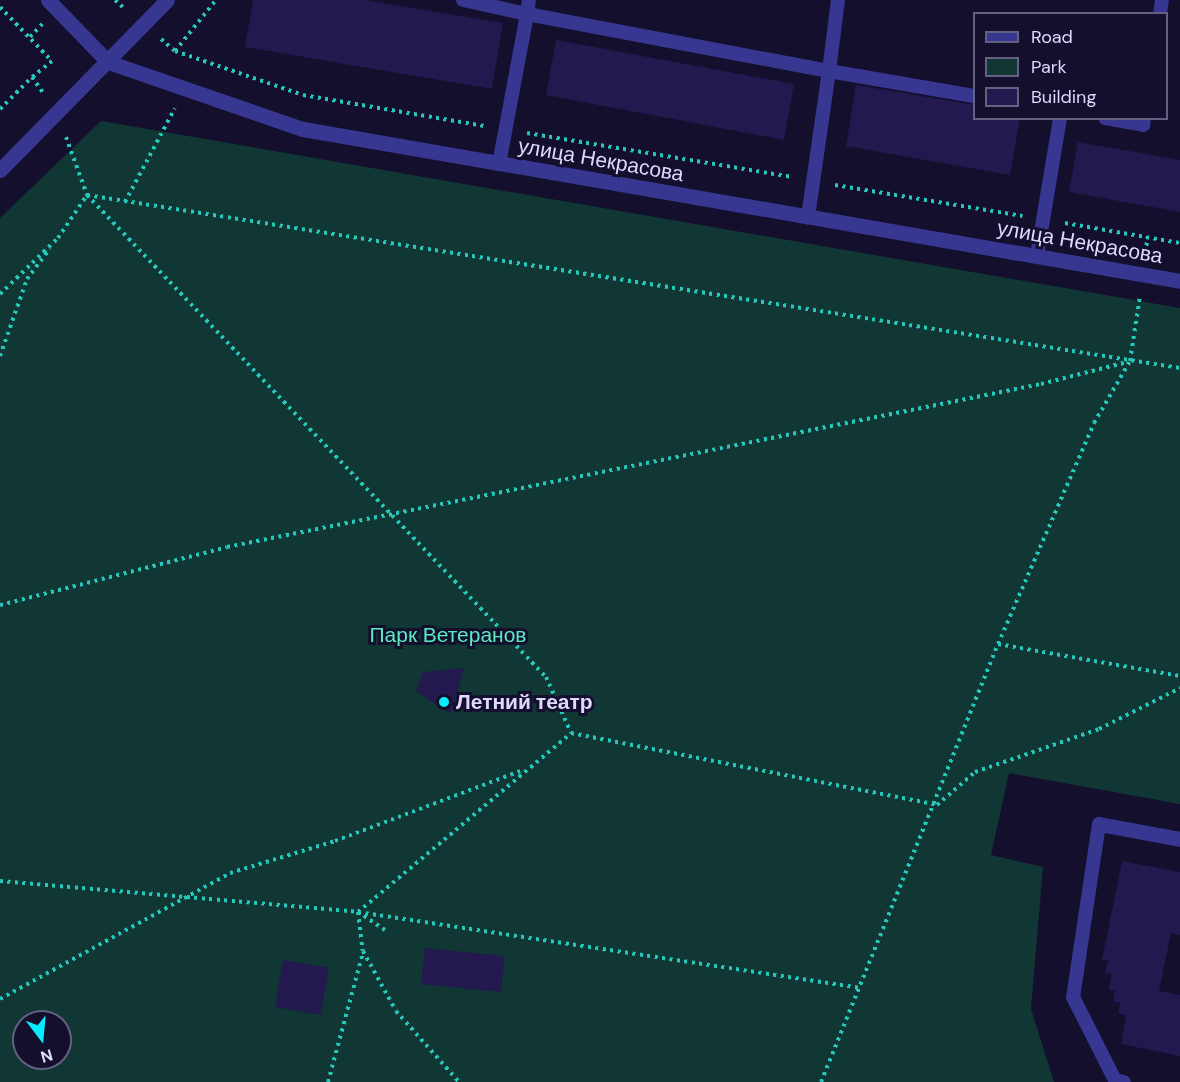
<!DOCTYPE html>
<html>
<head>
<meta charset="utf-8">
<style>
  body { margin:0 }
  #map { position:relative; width:1180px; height:1082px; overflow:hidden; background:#130f2d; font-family:"DM Sans",sans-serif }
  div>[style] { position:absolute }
  .green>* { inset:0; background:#113735 }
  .building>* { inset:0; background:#23194f }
  .path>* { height:4px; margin-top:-2px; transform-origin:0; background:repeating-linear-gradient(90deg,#25c8ba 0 3px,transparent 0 7.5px) }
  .service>* { height:14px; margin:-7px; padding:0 7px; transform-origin:7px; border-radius:7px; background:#373690 }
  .minor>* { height:15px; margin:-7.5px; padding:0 7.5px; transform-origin:7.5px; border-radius:7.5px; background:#373690 }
  .dots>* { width:16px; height:16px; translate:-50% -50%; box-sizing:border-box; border:3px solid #130f2d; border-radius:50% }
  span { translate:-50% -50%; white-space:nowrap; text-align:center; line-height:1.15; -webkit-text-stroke:6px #130f2d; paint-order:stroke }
  .street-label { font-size:21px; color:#dedaff }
  .park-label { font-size:21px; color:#5bebc3 }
  .poi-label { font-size:21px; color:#dedaff; font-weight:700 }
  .left { translate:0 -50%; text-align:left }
  .legend { position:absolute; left:973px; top:12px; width:195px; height:108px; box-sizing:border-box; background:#130f2d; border:2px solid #646081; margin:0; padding:8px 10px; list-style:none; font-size:18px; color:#dedaff }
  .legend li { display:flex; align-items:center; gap:12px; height:30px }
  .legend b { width:30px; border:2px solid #646081 }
  .north { position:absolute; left:12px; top:1010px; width:60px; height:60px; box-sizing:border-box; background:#130f2d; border:2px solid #646081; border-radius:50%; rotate:164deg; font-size:16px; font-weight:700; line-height:24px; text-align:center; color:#dedaff }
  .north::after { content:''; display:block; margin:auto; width:21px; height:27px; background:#06edff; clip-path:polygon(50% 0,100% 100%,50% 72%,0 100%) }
</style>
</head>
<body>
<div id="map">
  <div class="green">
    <i style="clip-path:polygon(evenodd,101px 121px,1180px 308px,1180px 804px,1009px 773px,991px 855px,1043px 867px,1031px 1009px,1054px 1082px,0 1082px,0 218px,101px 121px,24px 1022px,60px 1022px,60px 1058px,24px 1058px,24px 1022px)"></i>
  </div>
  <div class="building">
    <i style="clip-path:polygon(253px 0,364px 0,503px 23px,492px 89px,245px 47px)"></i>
    <i style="clip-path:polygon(556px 40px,794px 84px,784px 140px,546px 95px)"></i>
    <i style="clip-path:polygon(856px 85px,975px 105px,975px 118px,1020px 118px,1010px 175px,846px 146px)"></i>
    <i style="clip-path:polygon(1078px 142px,1180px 160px,1180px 212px,1069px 192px)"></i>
    <i style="clip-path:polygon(464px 668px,451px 714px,416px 691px,423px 672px)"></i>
    <i style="clip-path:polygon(1122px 861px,1180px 872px,1180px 935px,1171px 933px,1159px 991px,1180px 995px,1180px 1056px,1121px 1044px,1126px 1015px,1118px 1013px,1120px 1003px,1113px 1001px,1115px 991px,1109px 990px,1112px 974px,1105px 973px,1108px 960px,1102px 960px)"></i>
    <i style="clip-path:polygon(425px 948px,505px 956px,501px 992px,421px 984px)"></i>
    <i style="clip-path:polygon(283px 960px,329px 968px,321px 1015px,275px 1007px)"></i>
  </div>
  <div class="path">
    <i style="left:115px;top:0;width:13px;rotate:42deg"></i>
    <i style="left:0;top:7px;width:75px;rotate:46.1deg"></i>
    <i style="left:52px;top:61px;width:26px;rotate:141deg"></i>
    <i style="left:32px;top:77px;width:19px;rotate:55deg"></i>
    <i style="left:30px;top:37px;width:18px;rotate:-47deg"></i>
    <i style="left:161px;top:39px;width:18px;rotate:41deg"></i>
    <i style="left:175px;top:51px;width:135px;rotate:19deg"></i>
    <i style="left:303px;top:95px;width:184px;rotate:9.7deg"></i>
    <i style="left:175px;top:51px;width:65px;rotate:-51.2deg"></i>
    <i style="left:0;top:109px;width:45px;rotate:-45deg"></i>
    <i style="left:527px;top:133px;width:269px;rotate:9.4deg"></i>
    <i style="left:66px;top:137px;width:62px;rotate:70.1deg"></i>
    <i style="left:87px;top:195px;width:1107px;rotate:8.99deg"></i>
    <i style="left:835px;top:185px;width:190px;rotate:9.4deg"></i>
    <i style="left:125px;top:202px;width:106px;rotate:-62deg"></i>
    <i style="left:1065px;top:223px;width:117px;rotate:9.9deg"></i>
    <i style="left:1146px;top:253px;width:16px;rotate:-86deg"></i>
    <i style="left:0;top:294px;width:81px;rotate:-44deg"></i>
    <i style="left:58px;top:238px;width:52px;rotate:-56deg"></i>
    <i style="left:87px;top:195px;width:666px;rotate:46.4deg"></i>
    <i style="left:546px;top:677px;width:61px;rotate:65.9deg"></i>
    <i style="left:0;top:356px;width:82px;rotate:-70.7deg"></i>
    <i style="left:27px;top:279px;width:38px;rotate:-53deg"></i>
    <i style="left:0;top:605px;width:234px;rotate:-14.3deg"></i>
    <i style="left:227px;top:547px;width:830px;rotate:-11.32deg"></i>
    <i style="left:1041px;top:384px;width:89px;rotate:-14.3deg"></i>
    <i style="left:998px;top:644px;width:185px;rotate:10deg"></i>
    <i style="left:0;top:881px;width:359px;rotate:4.9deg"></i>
    <i style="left:358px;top:912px;width:509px;rotate:8.59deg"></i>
    <i style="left:358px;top:912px;width:39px;rotate:83deg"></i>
    <i style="left:363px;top:951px;width:68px;rotate:61.2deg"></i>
    <i style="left:396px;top:1011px;width:95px;rotate:48.4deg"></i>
    <i style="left:385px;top:930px;width:32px;rotate:-146deg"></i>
    <i style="left:358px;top:912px;width:278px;rotate:-40deg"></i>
    <i style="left:571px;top:733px;width:373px;rotate:11.1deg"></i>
    <i style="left:937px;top:805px;width:50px;rotate:-41deg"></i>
    <i style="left:975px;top:772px;width:131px;rotate:-19.1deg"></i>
    <i style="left:1099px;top:729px;width:91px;rotate:-26.8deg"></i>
    <i style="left:0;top:999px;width:262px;rotate:-28.7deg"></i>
    <i style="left:230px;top:873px;width:110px;rotate:-16.9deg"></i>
    <i style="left:335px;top:841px;width:198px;rotate:-20.7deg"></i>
    <i style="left:328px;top:1082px;width:135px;rotate:-74.9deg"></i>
    <i style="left:821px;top:1082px;width:472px;rotate:-68deg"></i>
    <i style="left:998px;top:644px;width:241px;rotate:-66.5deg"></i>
    <i style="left:1094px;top:423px;width:72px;rotate:-59.9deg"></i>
    <i style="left:1130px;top:361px;width:66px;rotate:-81.3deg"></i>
  </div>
  <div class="service">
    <i style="left:463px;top:0;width:66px;rotate:12.3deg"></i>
    <i style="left:527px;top:14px;width:14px;rotate:-82deg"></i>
    <i style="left:838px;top:0;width:72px;rotate:97.2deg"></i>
    <i style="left:829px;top:71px;width:147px;rotate:9.8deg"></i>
    <i style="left:1160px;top:14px;width:14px;rotate:-82deg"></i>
    <i style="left:1105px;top:118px;width:39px;rotate:10deg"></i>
    <i style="left:1143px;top:125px;width:7px;rotate:-82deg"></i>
    <i style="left:499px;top:164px;width:153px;rotate:-79.4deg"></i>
    <i style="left:527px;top:14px;width:307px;rotate:10.7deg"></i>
    <i style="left:829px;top:71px;width:148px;rotate:98.2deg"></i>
    <i style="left:1037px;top:256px;width:140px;rotate:-80.5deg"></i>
    <i style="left:1099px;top:824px;width:175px;rotate:98.5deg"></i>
    <i style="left:1073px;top:997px;width:93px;rotate:63.2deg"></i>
    <i style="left:1115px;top:1080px;width:9px;rotate:13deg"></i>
  </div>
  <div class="minor">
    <i style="left:48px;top:0;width:86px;rotate:45.9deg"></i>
    <i style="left:108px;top:62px;width:206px;rotate:19deg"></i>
    <i style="left:303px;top:129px;width:890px;rotate:9.83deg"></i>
    <i style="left:0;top:170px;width:238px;rotate:-45.5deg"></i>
    <i style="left:1099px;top:824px;width:82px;rotate:10.5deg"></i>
  </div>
  <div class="dots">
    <i style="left:444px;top:702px;background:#06edff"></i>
  </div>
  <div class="street-label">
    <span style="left:601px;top:160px;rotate:10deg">улица Некрасова</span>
    <span style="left:1080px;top:242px;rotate:10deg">улица Некрасова</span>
  </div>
  <div class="park-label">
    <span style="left:448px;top:635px">Парк Ветеранов</span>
  </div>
  <div class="poi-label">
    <span class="left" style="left:456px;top:702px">Летний театр</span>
  </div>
  <ul class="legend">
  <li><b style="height:8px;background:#373690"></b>Road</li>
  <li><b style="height:16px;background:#113735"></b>Park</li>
  <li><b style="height:16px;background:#23194f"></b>Building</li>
  </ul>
  <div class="north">N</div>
</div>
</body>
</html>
